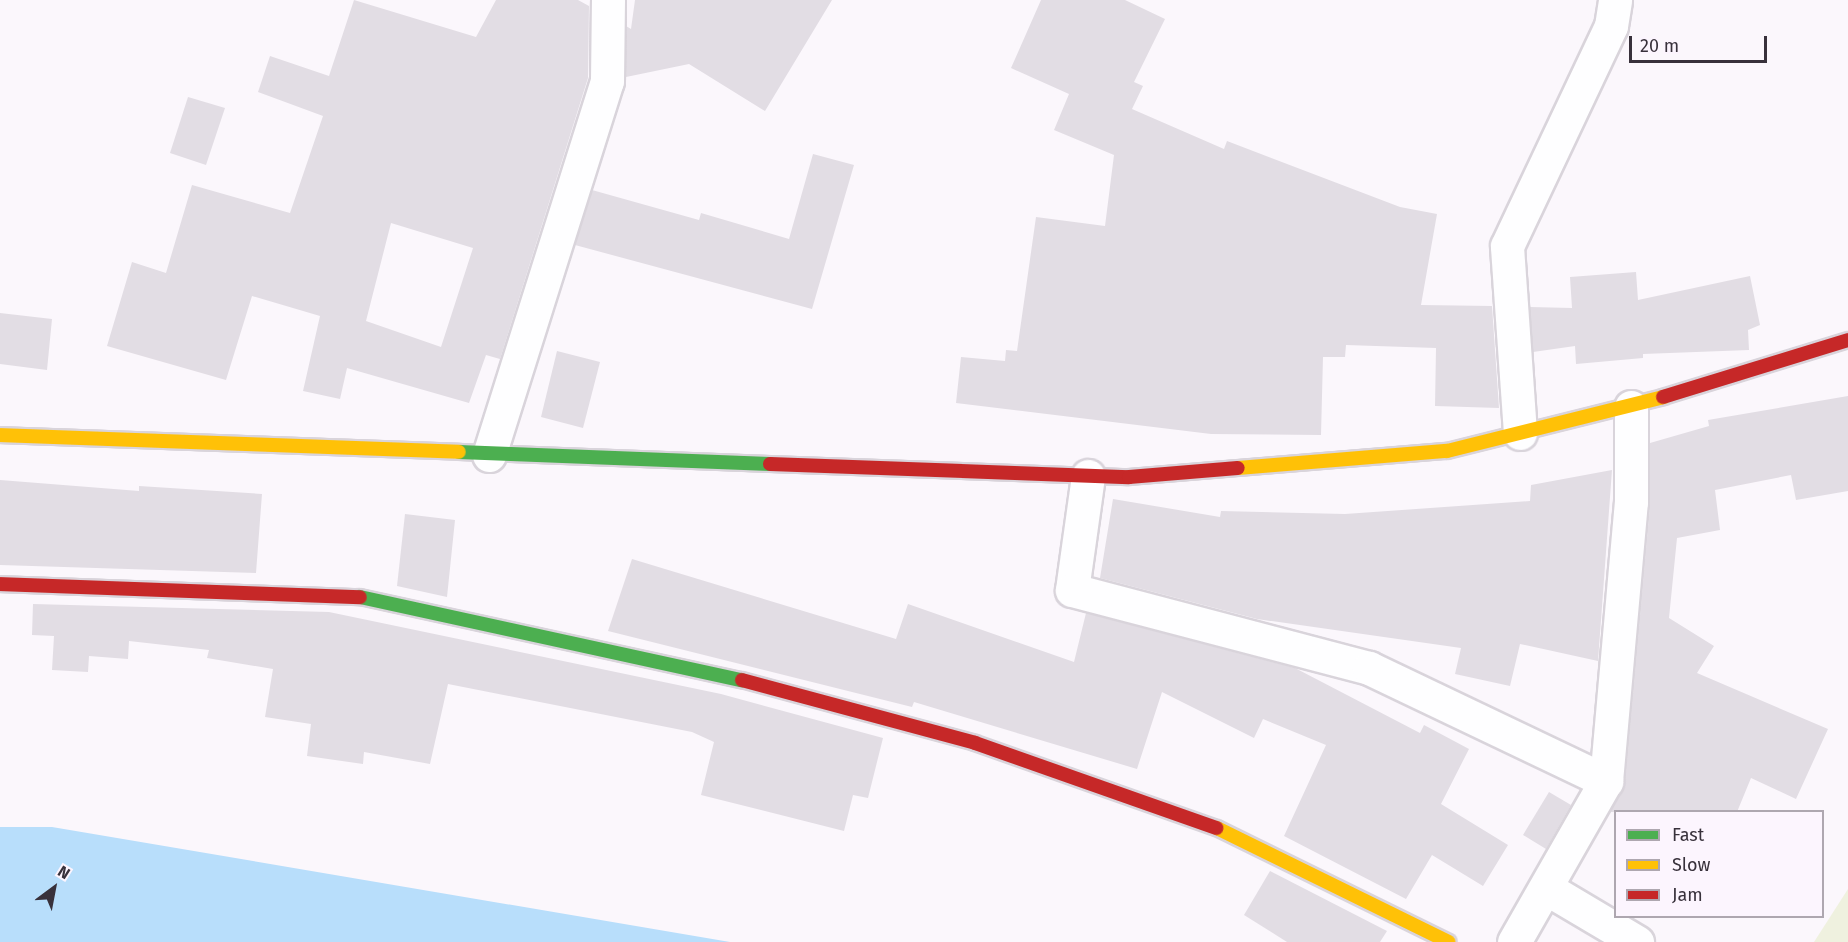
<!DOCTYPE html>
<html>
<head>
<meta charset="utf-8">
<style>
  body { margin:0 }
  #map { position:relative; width:1848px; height:942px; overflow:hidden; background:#fbf7fc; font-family:"Fira Sans",sans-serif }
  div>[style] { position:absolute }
  .green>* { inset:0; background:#eff1df }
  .water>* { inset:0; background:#b8defb }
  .building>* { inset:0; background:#e2dde4 }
  .roads { filter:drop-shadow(2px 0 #d9d4db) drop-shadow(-2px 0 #d9d4db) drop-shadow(0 2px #d9d4db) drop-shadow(0 -2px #d9d4db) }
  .street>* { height:33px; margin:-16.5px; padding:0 16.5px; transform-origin:16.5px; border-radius:16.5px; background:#fefeff }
  .fast>* { height:14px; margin:-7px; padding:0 7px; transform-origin:7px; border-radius:7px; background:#4caf50 }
  .slow>* { height:14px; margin:-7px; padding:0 7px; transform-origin:7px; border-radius:7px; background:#ffc107 }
  .jam>* { height:14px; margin:-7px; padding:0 7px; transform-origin:7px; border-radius:7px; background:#c62828 }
  span { translate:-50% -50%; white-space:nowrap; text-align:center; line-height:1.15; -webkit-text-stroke:6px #fcf5fe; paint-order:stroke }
  .legend { position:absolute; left:1614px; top:810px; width:210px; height:108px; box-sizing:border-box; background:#fcf5fe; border:2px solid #aea7b0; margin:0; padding:8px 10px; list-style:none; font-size:18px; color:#38313b }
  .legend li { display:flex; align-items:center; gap:12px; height:30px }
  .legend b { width:30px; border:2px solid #aea7b0 }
  .north { position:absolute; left:24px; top:858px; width:60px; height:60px; -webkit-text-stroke:4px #fcf5fe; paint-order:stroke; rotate:32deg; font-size:16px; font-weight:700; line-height:24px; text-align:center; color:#38313b }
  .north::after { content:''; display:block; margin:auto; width:21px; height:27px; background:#38313b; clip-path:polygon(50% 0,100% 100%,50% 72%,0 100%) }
  .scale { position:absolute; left:1629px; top:36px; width:138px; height:27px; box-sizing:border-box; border:3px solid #38313b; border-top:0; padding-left:8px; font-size:18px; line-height:21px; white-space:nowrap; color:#38313b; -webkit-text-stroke:4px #fcf5fe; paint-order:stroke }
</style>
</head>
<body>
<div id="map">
  <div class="green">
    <i style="clip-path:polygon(1848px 889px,1848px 942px,1814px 942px)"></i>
  </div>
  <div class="water">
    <i style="clip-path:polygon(0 827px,52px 827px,730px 942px,0 942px)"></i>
  </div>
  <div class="building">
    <i style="clip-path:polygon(evenodd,354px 0,476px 37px,496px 0,578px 0,589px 6px,588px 78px,500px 359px,486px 355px,469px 403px,347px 368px,340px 399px,303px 391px,320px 316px,252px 296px,226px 380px,107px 346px,132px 262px,166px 273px,192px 185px,290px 213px,323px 116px,258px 92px,270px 56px,329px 76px,354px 0,391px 223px,473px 248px,441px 347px,366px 321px,391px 223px)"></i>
    <i style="clip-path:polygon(635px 0,832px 0,765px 111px,689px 64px,626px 77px,626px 26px,631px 29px)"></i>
    <i style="clip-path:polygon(1041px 0,1125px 0,1165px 19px,1134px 82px,1143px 86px,1132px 109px,1224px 149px,1227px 141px,1400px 207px,1437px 214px,1421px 305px,1492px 306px,1499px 408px,1435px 406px,1436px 348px,1346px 345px,1345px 357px,1323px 357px,1321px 435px,1211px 434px,956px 403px,961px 357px,1005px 361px,1006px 350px,1017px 351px,1036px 217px,1105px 226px,1114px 155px,1054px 130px,1069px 94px,1011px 68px)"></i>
    <i style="clip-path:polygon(188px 97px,225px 108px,206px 165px,170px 153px)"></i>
    <i style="clip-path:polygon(813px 154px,854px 165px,812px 309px,575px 245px,592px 190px,699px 220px,701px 213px,789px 239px)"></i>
    <i style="clip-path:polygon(1636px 272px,1638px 300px,1750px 276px,1760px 325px,1748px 330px,1749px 350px,1643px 354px,1643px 358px,1576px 364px,1575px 346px,1533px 352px,1530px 307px,1572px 308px,1570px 277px)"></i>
    <i style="clip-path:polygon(0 313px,52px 319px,47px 370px,0 364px)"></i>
    <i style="clip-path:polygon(557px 351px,600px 362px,583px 428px,541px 417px)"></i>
    <i style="clip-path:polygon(1848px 396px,1848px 491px,1796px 500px,1791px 475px,1715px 490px,1720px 530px,1677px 538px,1669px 618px,1714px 646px,1697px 673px,1828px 729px,1796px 799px,1751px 778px,1737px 812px,1610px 812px,1625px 783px,1650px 504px,1650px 443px,1709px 426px,1708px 420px)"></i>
    <i style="clip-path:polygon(1612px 470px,1598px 661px,1520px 644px,1510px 686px,1455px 674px,1461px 648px,1257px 619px,1100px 578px,1113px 499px,1220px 517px,1221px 511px,1345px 514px,1530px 501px,1531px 485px)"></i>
    <i style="clip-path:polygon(0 480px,139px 491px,139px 486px,262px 494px,256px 573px,0 565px)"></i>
    <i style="clip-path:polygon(405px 514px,455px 520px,447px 597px,397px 586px)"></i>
    <i style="clip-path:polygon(632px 559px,896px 639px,908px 604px,1074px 662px,1086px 613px,1295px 668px,1420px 733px,1424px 725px,1469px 749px,1441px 804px,1508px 845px,1483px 886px,1432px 855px,1406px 899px,1284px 836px,1326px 745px,1263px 719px,1254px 738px,1162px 692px,1137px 769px,914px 702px,912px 707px,608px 631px)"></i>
    <i style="clip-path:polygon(33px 604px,329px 612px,721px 694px,883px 738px,868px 798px,853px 795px,844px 831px,701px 795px,714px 742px,692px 732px,448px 684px,430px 764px,364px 752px,363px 764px,307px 756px,311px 724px,265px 717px,273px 669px,207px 658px,209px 650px,129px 641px,128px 659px,89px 656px,88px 672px,52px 670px,54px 636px,32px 635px)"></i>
    <i style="clip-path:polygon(1549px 792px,1571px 805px,1546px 849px,1523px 835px)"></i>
    <i style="clip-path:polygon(1270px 871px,1387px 931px,1380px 942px,1287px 942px,1244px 915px)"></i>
  </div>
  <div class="roads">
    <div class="street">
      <i style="left:1520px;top:433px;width:187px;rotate:-94deg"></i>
      <i style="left:1507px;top:246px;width:243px;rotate:-64.7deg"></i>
      <i style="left:1611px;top:26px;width:26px;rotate:-81deg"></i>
      <i style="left:489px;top:455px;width:392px;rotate:-72.5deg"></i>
      <i style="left:607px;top:81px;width:81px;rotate:-89.3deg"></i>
      <i style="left:1088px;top:476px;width:115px;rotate:98deg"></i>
      <i style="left:1072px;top:590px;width:307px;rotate:14.7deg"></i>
      <i style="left:1369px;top:668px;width:263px;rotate:25.5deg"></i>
      <i style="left:1606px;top:781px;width:280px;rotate:-84.9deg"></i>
      <i style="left:1631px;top:502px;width:95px;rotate:-90deg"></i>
      <i style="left:1546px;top:888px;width:106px;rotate:30.7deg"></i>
      <i style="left:1514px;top:942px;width:185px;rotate:-60.3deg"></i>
    </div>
    <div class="fast">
      <i style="left:459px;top:452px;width:311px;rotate:2.2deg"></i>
      <i style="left:360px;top:597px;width:391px;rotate:12.3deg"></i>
    </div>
    <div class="slow">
      <i style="left:0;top:435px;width:459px;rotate:2.1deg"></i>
      <i style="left:1238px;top:468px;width:210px;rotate:-4.7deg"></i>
      <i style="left:1447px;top:451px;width:223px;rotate:-14deg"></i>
      <i style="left:1217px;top:828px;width:258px;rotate:26.2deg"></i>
    </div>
    <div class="jam">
      <i style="left:1663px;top:397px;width:194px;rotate:-17.1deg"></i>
      <i style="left:770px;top:464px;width:359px;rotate:2.1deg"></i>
      <i style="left:1129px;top:477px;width:109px;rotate:-4.7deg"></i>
      <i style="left:0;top:584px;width:360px;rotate:2.1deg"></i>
      <i style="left:742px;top:680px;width:241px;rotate:15.1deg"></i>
      <i style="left:975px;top:743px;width:256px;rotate:19.4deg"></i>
    </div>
  </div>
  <ul class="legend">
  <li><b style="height:8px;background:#4caf50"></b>Fast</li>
  <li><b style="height:8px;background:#ffc107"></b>Slow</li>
  <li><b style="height:8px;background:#c62828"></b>Jam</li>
  </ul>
  <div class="north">N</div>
  <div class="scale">20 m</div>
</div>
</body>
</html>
